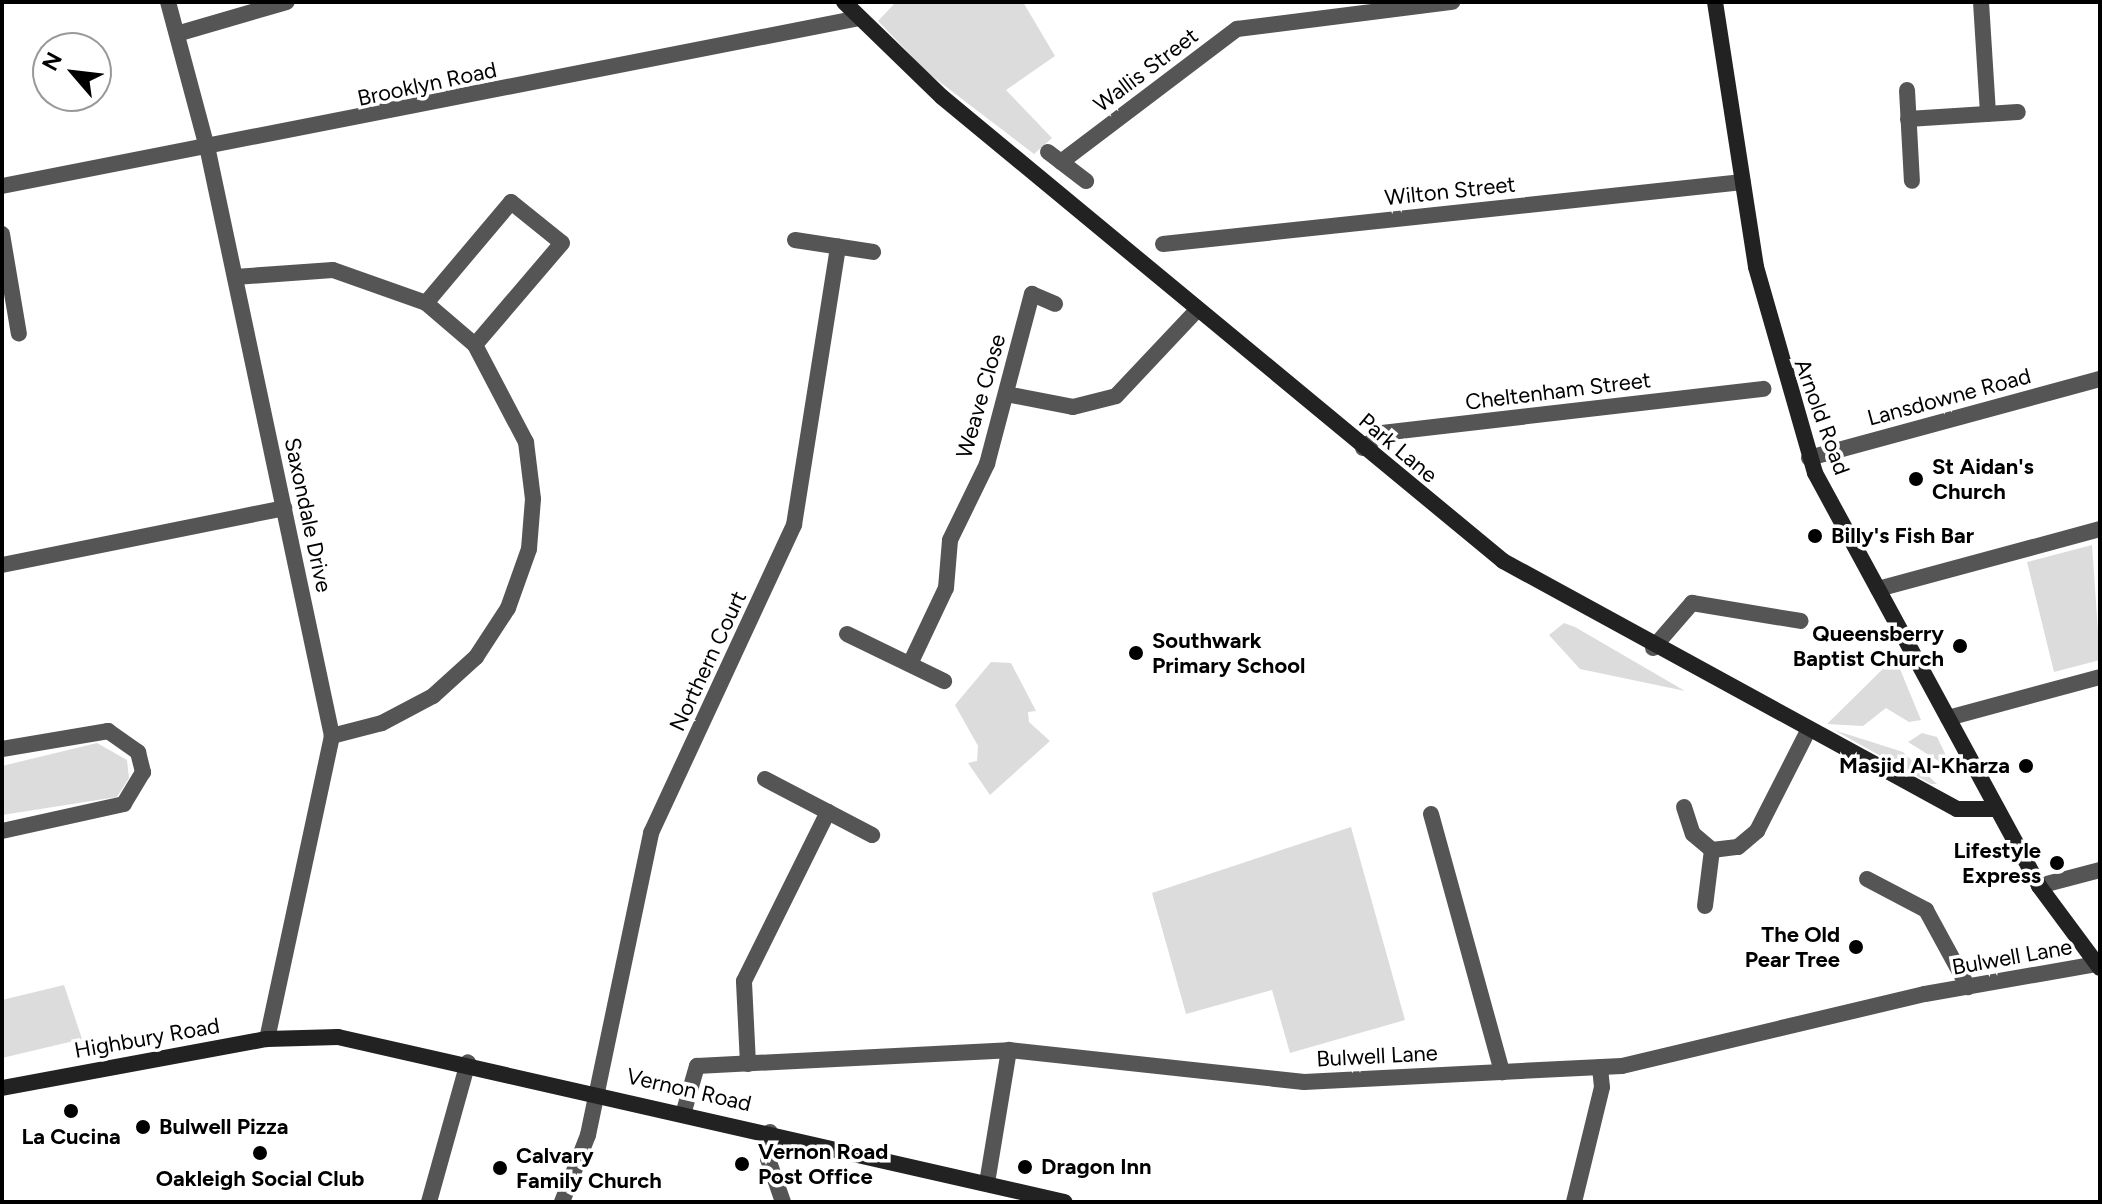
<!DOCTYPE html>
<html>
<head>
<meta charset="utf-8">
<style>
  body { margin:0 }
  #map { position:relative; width:2102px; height:1204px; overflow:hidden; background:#fff; font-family:Figtree,sans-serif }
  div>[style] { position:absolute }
  .green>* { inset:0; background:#dcdcdc }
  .street>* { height:16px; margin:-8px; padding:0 8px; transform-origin:8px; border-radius:8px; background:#555 }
  .secondary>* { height:16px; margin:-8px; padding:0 8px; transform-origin:8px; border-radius:8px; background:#222 }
  .dots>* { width:22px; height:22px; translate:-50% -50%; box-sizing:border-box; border:4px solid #fff; border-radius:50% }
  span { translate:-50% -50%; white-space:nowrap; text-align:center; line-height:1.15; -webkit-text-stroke:7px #fff; paint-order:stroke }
  .street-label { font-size:22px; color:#000 }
  .poi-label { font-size:22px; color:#000; font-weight:700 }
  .left { translate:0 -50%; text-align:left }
  .right { translate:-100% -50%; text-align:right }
  .frame { position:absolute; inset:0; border:4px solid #000; pointer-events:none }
  .north { position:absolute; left:32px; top:32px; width:80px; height:80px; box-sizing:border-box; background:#fff; border:2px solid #999; border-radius:50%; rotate:298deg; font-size:22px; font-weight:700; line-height:32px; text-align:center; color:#000 }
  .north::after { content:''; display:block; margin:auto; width:28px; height:36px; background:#000; clip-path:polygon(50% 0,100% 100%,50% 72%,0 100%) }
</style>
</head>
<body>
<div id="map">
  <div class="green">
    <i style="clip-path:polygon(896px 2px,1023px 2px,1055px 56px,1006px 90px,1052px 138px,1034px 154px,928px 73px,878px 21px)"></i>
    <i style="clip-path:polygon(2092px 545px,2100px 660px,2054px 672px,2027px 562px)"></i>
    <i style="clip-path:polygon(1564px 623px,1575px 627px,1685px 691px,1580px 669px,1549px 635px)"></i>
    <i style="clip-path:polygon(1895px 657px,1921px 720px,1909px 722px,1886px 708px,1863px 726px,1827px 724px)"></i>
    <i style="clip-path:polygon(991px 662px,1011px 663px,1036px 711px,1028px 712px,1029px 722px,1050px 741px,990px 795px,968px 763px,977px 761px,978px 746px,955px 705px)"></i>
    <i style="clip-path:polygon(1834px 730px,1903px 752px,1937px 784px,1931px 784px)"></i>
    <i style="clip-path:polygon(1922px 733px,1937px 737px,1953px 770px,1908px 742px)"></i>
    <i style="clip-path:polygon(97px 743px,127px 760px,129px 778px,117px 797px,2px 815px,2px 766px)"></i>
    <i style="clip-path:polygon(1351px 827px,1405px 1020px,1290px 1053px,1272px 990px,1186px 1014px,1152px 893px)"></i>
    <i style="clip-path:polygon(64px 985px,82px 1039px,2px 1058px,2px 1000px)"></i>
  </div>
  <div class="street">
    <i style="left:168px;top:2px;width:154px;rotate:75deg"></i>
    <i style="left:208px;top:151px;width:598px;rotate:78.03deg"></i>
    <i style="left:332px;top:736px;width:310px;rotate:102.1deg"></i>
    <i style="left:1981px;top:2px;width:112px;rotate:86.4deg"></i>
    <i style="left:180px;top:33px;width:111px;rotate:-16.2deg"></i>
    <i style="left:1907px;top:90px;width:91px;rotate:86.9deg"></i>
    <i style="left:1908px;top:119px;width:110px;rotate:-3.6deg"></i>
    <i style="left:1048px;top:152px;width:48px;rotate:37.3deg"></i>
    <i style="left:1061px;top:162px;width:221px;rotate:-37.1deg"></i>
    <i style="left:1237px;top:29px;width:217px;rotate:-7.2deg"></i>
    <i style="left:2px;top:186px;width:873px;rotate:-11.09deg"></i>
    <i style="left:2px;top:234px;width:101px;rotate:80.4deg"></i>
    <i style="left:795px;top:240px;width:79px;rotate:8.7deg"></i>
    <i style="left:1163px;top:244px;width:583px;rotate:-6.1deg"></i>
    <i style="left:235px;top:277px;width:98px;rotate:-4.1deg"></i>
    <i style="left:333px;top:270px;width:99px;rotate:19.5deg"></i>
    <i style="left:426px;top:303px;width:65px;rotate:40.6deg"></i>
    <i style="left:475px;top:345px;width:110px;rotate:62.3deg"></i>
    <i style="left:526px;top:442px;width:57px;rotate:83deg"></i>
    <i style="left:533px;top:499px;width:50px;rotate:94.6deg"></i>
    <i style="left:529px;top:549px;width:63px;rotate:109.6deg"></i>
    <i style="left:508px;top:608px;width:59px;rotate:123.1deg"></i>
    <i style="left:476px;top:657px;width:58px;rotate:137.8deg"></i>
    <i style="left:433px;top:696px;width:58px;rotate:152.1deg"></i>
    <i style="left:382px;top:723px;width:52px;rotate:165.4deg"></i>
    <i style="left:426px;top:303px;width:132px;rotate:-49.9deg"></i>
    <i style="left:511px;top:202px;width:65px;rotate:38.8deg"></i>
    <i style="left:562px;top:243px;width:134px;rotate:130.5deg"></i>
    <i style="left:1006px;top:394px;width:68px;rotate:11deg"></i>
    <i style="left:1073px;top:407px;width:44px;rotate:-14.3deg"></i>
    <i style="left:1116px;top:396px;width:118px;rotate:-46.7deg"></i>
    <i style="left:1363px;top:448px;width:24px;rotate:-38deg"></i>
    <i style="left:1382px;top:433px;width:384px;rotate:-6.6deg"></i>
    <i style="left:1809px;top:458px;width:302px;rotate:-15.2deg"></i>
    <i style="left:2px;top:565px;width:288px;rotate:-11.4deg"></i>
    <i style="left:1878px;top:589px;width:230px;rotate:-15.1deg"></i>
    <i style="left:847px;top:634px;width:108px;rotate:25.9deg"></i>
    <i style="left:1653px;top:648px;width:60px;rotate:-49.1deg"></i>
    <i style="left:1692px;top:603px;width:110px;rotate:9.4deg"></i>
    <i style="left:910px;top:664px;width:84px;rotate:-64.7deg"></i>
    <i style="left:946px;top:588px;width:48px;rotate:-85.2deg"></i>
    <i style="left:950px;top:540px;width:85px;rotate:-64deg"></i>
    <i style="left:987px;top:464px;width:176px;rotate:-75.2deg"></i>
    <i style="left:1032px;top:294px;width:25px;rotate:23deg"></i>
    <i style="left:1948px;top:718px;width:157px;rotate:-15.1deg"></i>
    <i style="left:2px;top:749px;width:108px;rotate:-9.6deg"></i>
    <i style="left:108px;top:731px;width:37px;rotate:35deg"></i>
    <i style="left:138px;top:752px;width:21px;rotate:76deg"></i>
    <i style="left:143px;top:772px;width:37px;rotate:121deg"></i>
    <i style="left:124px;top:804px;width:125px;rotate:167.5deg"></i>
    <i style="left:765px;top:779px;width:121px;rotate:27.6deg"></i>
    <i style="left:1684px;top:807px;width:28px;rotate:72deg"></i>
    <i style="left:1693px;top:834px;width:25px;rotate:40deg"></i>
    <i style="left:1712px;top:850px;width:26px;rotate:-7deg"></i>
    <i style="left:1738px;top:847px;width:25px;rotate:-40deg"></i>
    <i style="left:1757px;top:831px;width:112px;rotate:-63deg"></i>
    <i style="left:1431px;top:814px;width:268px;rotate:74.6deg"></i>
    <i style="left:1867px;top:879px;width:67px;rotate:27.7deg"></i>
    <i style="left:1926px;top:910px;width:88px;rotate:61.4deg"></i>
    <i style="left:2039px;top:886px;width:63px;rotate:-14.7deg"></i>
    <i style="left:1705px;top:906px;width:56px;rotate:-82.9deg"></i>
    <i style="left:748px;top:1064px;width:83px;rotate:-92.8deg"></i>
    <i style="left:744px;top:981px;width:189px;rotate:-63.6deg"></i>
    <i style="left:684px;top:1111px;width:47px;rotate:-73.9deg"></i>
    <i style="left:697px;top:1066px;width:312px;rotate:-2.9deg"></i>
    <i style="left:1009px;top:1050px;width:297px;rotate:6.2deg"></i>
    <i style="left:1304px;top:1082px;width:318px;rotate:-2.9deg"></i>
    <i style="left:1622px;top:1066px;width:311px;rotate:-13.4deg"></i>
    <i style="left:1925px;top:994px;width:175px;rotate:-9.9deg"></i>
    <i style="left:770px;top:1132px;width:27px;rotate:94deg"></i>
    <i style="left:768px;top:1159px;width:46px;rotate:70.8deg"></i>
    <i style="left:987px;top:1183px;width:135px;rotate:-80.6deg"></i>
    <i style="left:429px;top:1202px;width:145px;rotate:-74.4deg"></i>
    <i style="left:562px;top:1202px;width:72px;rotate:-68.8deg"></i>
    <i style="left:588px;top:1135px;width:309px;rotate:-78.2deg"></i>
    <i style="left:651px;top:833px;width:340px;rotate:-65.1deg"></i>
    <i style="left:794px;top:525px;width:282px;rotate:-81deg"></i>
    <i style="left:1574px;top:1202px;width:118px;rotate:-76.3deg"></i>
    <i style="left:1602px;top:1087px;width:20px;rotate:-96deg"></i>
  </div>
  <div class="secondary">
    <i style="left:844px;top:2px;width:136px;rotate:44.1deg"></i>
    <i style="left:942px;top:97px;width:728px;rotate:39.59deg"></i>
    <i style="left:1503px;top:561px;width:517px;rotate:28.65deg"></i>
    <i style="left:1957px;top:809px;width:40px"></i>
    <i style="left:1715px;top:2px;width:268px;rotate:81.2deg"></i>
    <i style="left:1756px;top:267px;width:214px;rotate:74deg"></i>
    <i style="left:1815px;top:473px;width:470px;rotate:61.5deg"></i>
    <i style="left:2039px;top:886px;width:102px;rotate:53.4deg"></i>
    <i style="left:2px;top:1088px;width:269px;rotate:-10.5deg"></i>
    <i style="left:267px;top:1039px;width:71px;rotate:-1.6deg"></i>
    <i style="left:338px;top:1037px;width:745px;rotate:12.79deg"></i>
  </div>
  <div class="dots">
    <i style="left:1916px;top:479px;background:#000"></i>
    <i style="left:1815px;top:536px;background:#000"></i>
    <i style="left:1960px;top:646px;background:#000"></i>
    <i style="left:1136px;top:653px;background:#000"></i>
    <i style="left:2026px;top:766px;background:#000"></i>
    <i style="left:2057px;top:863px;background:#000"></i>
    <i style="left:1856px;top:947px;background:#000"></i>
    <i style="left:71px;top:1111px;background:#000"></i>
    <i style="left:143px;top:1127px;background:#000"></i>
    <i style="left:260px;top:1153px;background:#000"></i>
    <i style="left:742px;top:1164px;background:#000"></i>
    <i style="left:1025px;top:1167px;background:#000"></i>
    <i style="left:500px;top:1168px;background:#000"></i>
  </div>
  <div class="street-label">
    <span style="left:1146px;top:70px;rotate:-37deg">Wallis Street</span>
    <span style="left:427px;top:84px;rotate:-12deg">Brooklyn Road</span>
    <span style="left:1450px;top:191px;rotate:-6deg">Wilton Street</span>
    <span style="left:1558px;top:391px;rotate:-7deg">Cheltenham Street</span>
    <span style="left:981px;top:396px;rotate:-74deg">Weave Close</span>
    <span style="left:1949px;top:397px;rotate:-15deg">Lansdowne Road</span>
    <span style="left:1822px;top:417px;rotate:70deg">Arnold Road</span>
    <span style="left:1398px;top:448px;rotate:40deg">Park Lane</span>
    <span style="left:308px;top:515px;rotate:78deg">Saxondale Drive</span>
    <span style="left:708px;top:661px;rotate:-65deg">Northern Court</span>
    <span style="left:2012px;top:957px;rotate:-10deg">Bulwell Lane</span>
    <span style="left:147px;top:1038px;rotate:-10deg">Highbury Road</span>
    <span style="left:1377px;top:1056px;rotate:-3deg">Bulwell Lane</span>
    <span style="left:689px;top:1090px;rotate:13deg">Vernon Road</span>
  </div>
  <div class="poi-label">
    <span class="left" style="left:1932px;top:479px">St Aidan's<br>Church</span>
    <span class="left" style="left:1831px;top:536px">Billy's Fish Bar</span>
    <span class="right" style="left:1944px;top:646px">Queensberry<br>Baptist Church</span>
    <span class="left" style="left:1152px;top:653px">Southwark<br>Primary School</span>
    <span class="right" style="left:2010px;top:766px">Masjid Al-Kharza</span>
    <span class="right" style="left:2041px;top:863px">Lifestyle<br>Express</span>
    <span class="right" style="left:1840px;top:947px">The Old<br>Pear Tree</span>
    <span class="left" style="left:159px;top:1127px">Bulwell Pizza</span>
    <span style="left:71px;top:1137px">La Cucina</span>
    <span class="left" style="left:758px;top:1164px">Vernon Road<br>Post Office</span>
    <span class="left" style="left:516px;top:1168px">Calvary<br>Family Church</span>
    <span class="left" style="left:1041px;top:1167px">Dragon Inn</span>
    <span style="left:260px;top:1179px">Oakleigh Social Club</span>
  </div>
  <div class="frame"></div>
  <div class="north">N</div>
</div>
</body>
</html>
